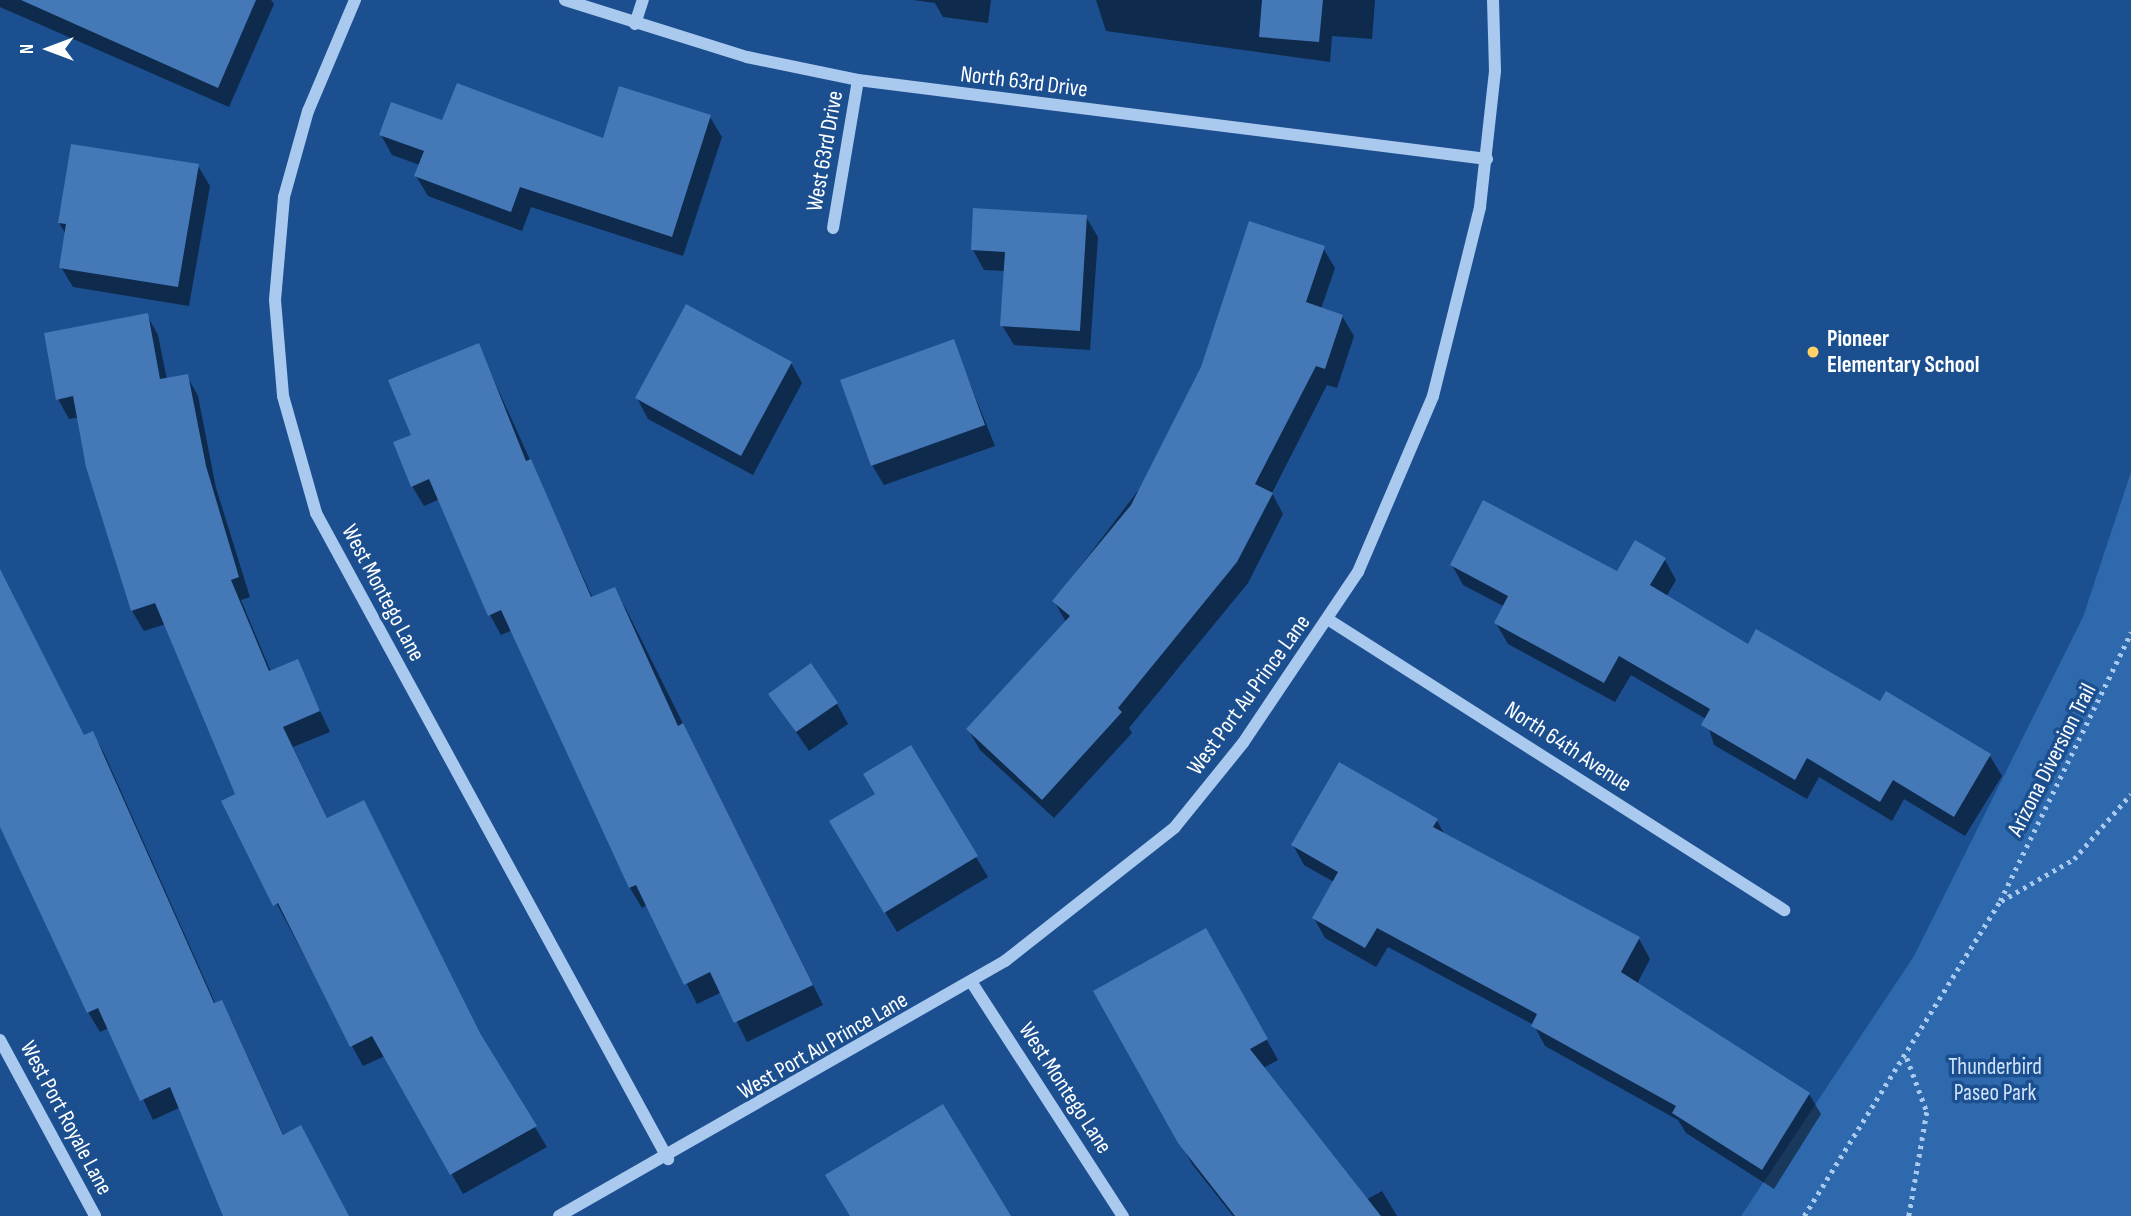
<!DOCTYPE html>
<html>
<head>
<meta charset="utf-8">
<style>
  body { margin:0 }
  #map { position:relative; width:2131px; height:1216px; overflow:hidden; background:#1b4f8f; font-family:"Sofia Sans Condensed",sans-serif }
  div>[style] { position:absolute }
  .green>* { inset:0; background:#2e69ad }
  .shadow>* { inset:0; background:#0007 }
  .building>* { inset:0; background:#4478b7 }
  .path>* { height:4.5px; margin-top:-2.25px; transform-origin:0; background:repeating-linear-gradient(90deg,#a9c9ee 0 3.5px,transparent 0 8.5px) }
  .minor>* { height:12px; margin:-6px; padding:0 6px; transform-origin:6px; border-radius:6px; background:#a9c9ee }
  .dots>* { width:19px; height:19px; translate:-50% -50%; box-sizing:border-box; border:4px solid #1b4f8f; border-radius:50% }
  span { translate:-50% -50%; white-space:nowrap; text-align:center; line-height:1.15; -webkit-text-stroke:7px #1b4f8f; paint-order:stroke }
  .street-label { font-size:23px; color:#fff }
  .poi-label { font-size:23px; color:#fff; font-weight:700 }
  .left { translate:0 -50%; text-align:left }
  .park-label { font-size:23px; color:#cfe3fa }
  .north { position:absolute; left:14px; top:14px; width:70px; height:70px; -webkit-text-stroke:5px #1b4f8f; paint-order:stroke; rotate:270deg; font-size:19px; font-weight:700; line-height:28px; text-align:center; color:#fff }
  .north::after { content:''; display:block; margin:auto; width:24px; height:32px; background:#fff; clip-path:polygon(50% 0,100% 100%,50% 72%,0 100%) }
</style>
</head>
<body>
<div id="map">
  <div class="green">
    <i style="clip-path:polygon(2131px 472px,2131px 1216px,1741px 1216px,1914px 956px,2083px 617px)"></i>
  </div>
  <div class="shadow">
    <i style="clip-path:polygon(0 0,271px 0,274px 4px,229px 107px,0 7px)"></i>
    <i style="clip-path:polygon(913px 0,991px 0,988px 23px,943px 17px,935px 3px)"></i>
    <i style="clip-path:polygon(1096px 0,1375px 0,1372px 39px,1332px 36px,1330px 62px,1106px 31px)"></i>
    <i style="clip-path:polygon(710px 117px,722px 137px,683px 256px,531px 207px,522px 231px,428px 196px,416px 176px,420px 165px,392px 155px,381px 135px,443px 123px,604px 140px)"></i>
    <i style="clip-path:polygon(198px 166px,210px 186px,189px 306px,73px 287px,61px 267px,66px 234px,59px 223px)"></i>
    <i style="clip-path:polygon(1086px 217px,1098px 237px,1090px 350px,1014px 345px,1002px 325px,1005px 271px,984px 270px,973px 250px)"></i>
    <i style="clip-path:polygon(1323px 248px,1335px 268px,1321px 309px,1342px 316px,1354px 336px,1337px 388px,1327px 385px,1272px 493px,1283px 514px,1248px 583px,1129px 728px,1132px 733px,1054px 818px,980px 750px,968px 729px,1066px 622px,1054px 601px)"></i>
    <i style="clip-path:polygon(147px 315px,158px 335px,167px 380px,187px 376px,198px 396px,216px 488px,250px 597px,241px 600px,271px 672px,297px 661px,330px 732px,293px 747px,328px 820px,363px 802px,487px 1049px,547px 1147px,463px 1194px,385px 1056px,363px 1066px,352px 1046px,223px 802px,238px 794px,166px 624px,144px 631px,132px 611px,80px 417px,69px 419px,58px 399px)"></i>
    <i style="clip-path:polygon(953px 341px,995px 446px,884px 485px,872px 465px)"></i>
    <i style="clip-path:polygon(478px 345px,593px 599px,614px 589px,626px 609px,823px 1005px,747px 1042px,722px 992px,697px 1004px,647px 905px,642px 908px,630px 888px,512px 630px,501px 635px,490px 615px,440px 499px,424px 506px,412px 486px,413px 435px)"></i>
    <i style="clip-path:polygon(791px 363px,802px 383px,753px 475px,648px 419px,637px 398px)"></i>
    <i style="clip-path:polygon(1665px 560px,1676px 580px,1666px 597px,1748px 646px,1880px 703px,1886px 694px,1990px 756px,2002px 776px,1965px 836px,1904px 799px,1892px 821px,1819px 777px,1807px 799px,1714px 745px,1706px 719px,1631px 675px,1615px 702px,1508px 644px,1496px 623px,1505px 607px,1463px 585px,1452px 565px,1617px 574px)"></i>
    <i style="clip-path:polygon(0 601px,84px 736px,92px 733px,104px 753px,216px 1005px,221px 1002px,232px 1022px,284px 1136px,348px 1216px,225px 1216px,181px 1107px,153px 1120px,109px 1028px,100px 1032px,88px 1012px,0 819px)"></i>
    <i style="clip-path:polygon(770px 694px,837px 704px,848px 724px,809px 751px)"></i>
    <i style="clip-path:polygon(910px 748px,988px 877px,897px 932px,831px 822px,877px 794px)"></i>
    <i style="clip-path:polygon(1437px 821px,1445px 835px,1639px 939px,1650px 959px,1637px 984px,1809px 1094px,1821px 1114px,1774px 1189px,1686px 1133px,1678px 1120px,1545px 1046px,1534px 1025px,1388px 947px,1376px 967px,1325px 938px,1314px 918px,1334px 882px,1304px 865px,1293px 845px)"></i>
    <i style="clip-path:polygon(1217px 950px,1278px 1060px,1263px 1068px,1366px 1200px,1382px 1191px,1397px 1216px,1233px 1216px,1192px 1164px,1095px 992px)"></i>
  </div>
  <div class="building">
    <i style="clip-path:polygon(21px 0,256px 0,218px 88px)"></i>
    <i style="clip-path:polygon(1262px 0,1323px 0,1319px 42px,1259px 37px)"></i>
    <i style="clip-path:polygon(457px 83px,603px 138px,619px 86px,711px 115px,672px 237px,520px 187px,511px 212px,414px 176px,424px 151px,379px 135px,391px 102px,442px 120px)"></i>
    <i style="clip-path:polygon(71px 144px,199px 164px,178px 287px,59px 268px,66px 224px,58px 223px)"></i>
    <i style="clip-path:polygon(973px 208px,1087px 215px,1080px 331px,1000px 326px,1005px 252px,971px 250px)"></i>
    <i style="clip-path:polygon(1249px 221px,1325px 246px,1306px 302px,1343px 315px,1325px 369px,1316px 366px,1255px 484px,1273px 493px,1237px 562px,1118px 708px,1122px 712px,1042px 800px,966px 729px,1070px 616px,1052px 601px,1131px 505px,1201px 367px)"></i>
    <i style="clip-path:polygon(686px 304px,792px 362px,741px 456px,635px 398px)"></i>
    <i style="clip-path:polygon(148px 313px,160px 379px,188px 374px,206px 466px,239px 577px,231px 580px,269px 671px,298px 659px,320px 711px,283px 727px,327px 818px,364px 800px,480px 1033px,537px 1126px,450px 1175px,372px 1036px,350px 1047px,278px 903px,273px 906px,221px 801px,235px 794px,155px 603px,131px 611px,86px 467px,73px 396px,56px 400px,44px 333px)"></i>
    <i style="clip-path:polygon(954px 339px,985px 425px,871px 466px,840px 380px)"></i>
    <i style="clip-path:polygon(479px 343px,526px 461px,531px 459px,591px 597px,615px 587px,678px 726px,683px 723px,813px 985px,734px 1023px,710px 972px,684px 985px,636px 885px,629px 888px,501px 610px,488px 616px,429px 479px,411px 487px,393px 442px,411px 435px,388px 380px)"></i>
    <i style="clip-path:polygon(1483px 500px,1617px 571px,1635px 540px,1666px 558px,1650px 585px,1748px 644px,1756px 629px,1880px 701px,1886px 691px,1991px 754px,1954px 817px,1893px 780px,1880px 802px,1807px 758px,1795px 780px,1701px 725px,1710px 709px,1619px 656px,1604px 683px,1494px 623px,1508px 596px,1450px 565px)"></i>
    <i style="clip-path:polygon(0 569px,84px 735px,93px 731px,214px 1003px,222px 1000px,283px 1135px,301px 1125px,349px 1216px,223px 1216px,170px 1087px,140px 1101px,98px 1008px,87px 1013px,0 827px)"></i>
    <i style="clip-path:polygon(811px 663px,838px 703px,796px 732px,768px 694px)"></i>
    <i style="clip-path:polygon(911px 745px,978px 856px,884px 913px,829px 821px,875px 794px,863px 774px)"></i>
    <i style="clip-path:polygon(1339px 762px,1438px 819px,1433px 827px,1640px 937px,1621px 972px,1810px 1093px,1762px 1170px,1672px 1113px,1676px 1106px,1531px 1026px,1537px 1014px,1377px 928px,1365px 948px,1312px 918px,1338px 872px,1291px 845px)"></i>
    <i style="clip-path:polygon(1206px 928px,1268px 1039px,1250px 1049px,1381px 1216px,1235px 1216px,1178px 1143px,1093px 991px)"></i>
    <i style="clip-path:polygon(943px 1104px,1011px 1216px,850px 1216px,825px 1175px)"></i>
  </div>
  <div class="path">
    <i style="left:2001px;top:901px;width:84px;rotate:-29.9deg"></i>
    <i style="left:2074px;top:859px;width:86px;rotate:-48.8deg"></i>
    <i style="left:1907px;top:1058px;width:58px;rotate:69.7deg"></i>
    <i style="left:1927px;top:1112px;width:106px;rotate:99.8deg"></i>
    <i style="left:1804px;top:1216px;width:371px;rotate:-58.1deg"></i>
    <i style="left:2000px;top:901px;width:299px;rotate:-64deg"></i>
  </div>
  <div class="minor">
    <i style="left:355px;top:0;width:121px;rotate:112.9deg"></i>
    <i style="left:308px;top:111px;width:89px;rotate:105.6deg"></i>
    <i style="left:284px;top:197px;width:103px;rotate:95deg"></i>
    <i style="left:275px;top:300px;width:96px;rotate:85.2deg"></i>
    <i style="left:283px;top:396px;width:122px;rotate:74.2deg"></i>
    <i style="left:316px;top:513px;width:736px;rotate:61.41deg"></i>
    <i style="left:565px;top:0;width:191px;rotate:17.4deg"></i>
    <i style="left:747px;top:57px;width:113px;rotate:11.7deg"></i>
    <i style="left:858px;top:80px;width:634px;rotate:7.16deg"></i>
    <i style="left:635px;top:24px;width:25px;rotate:-72deg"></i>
    <i style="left:833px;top:228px;width:150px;rotate:-80.4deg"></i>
    <i style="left:1329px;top:620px;width:540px;rotate:32.51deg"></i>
    <i style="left:972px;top:983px;width:278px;rotate:57.1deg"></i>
    <i style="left:0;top:1040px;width:200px;rotate:61.6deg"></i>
    <i style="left:559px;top:1216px;width:514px;rotate:-29.76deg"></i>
    <i style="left:1005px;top:961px;width:216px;rotate:-38.2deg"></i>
    <i style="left:1175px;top:827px;width:108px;rotate:-51deg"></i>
    <i style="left:1243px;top:743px;width:206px;rotate:-56.1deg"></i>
    <i style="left:1358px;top:572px;width:191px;rotate:-66.9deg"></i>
    <i style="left:1433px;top:396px;width:195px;rotate:-76deg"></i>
    <i style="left:1480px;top:207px;width:137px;rotate:-83.7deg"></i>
    <i style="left:1495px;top:71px;width:71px;rotate:-91.6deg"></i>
  </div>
  <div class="dots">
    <i style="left:1813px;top:352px;background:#ffd166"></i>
  </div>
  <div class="street-label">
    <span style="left:1024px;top:82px;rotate:7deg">North 63rd Drive</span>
    <span style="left:825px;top:151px;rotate:-80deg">West 63rd Drive</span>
    <span style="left:383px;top:593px;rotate:62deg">West Montego Lane</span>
    <span style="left:1249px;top:695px;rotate:-54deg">West Port Au Prince Lane</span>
    <span style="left:1568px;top:747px;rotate:33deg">North 64th Avenue</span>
    <span style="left:2052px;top:760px;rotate:-63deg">Arizona Diversion Trail</span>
    <span style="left:823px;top:1046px;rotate:-30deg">West Port Au Prince Lane</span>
    <span style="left:1065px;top:1088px;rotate:57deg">West Montego Lane</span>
    <span style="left:66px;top:1118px;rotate:62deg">West Port Royale Lane</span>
  </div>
  <div class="poi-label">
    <span class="left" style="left:1827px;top:352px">Pioneer<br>Elementary School</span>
  </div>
  <div class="park-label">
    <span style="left:1995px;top:1080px">Thunderbird<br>Paseo Park</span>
  </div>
  <div class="north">N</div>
</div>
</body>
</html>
